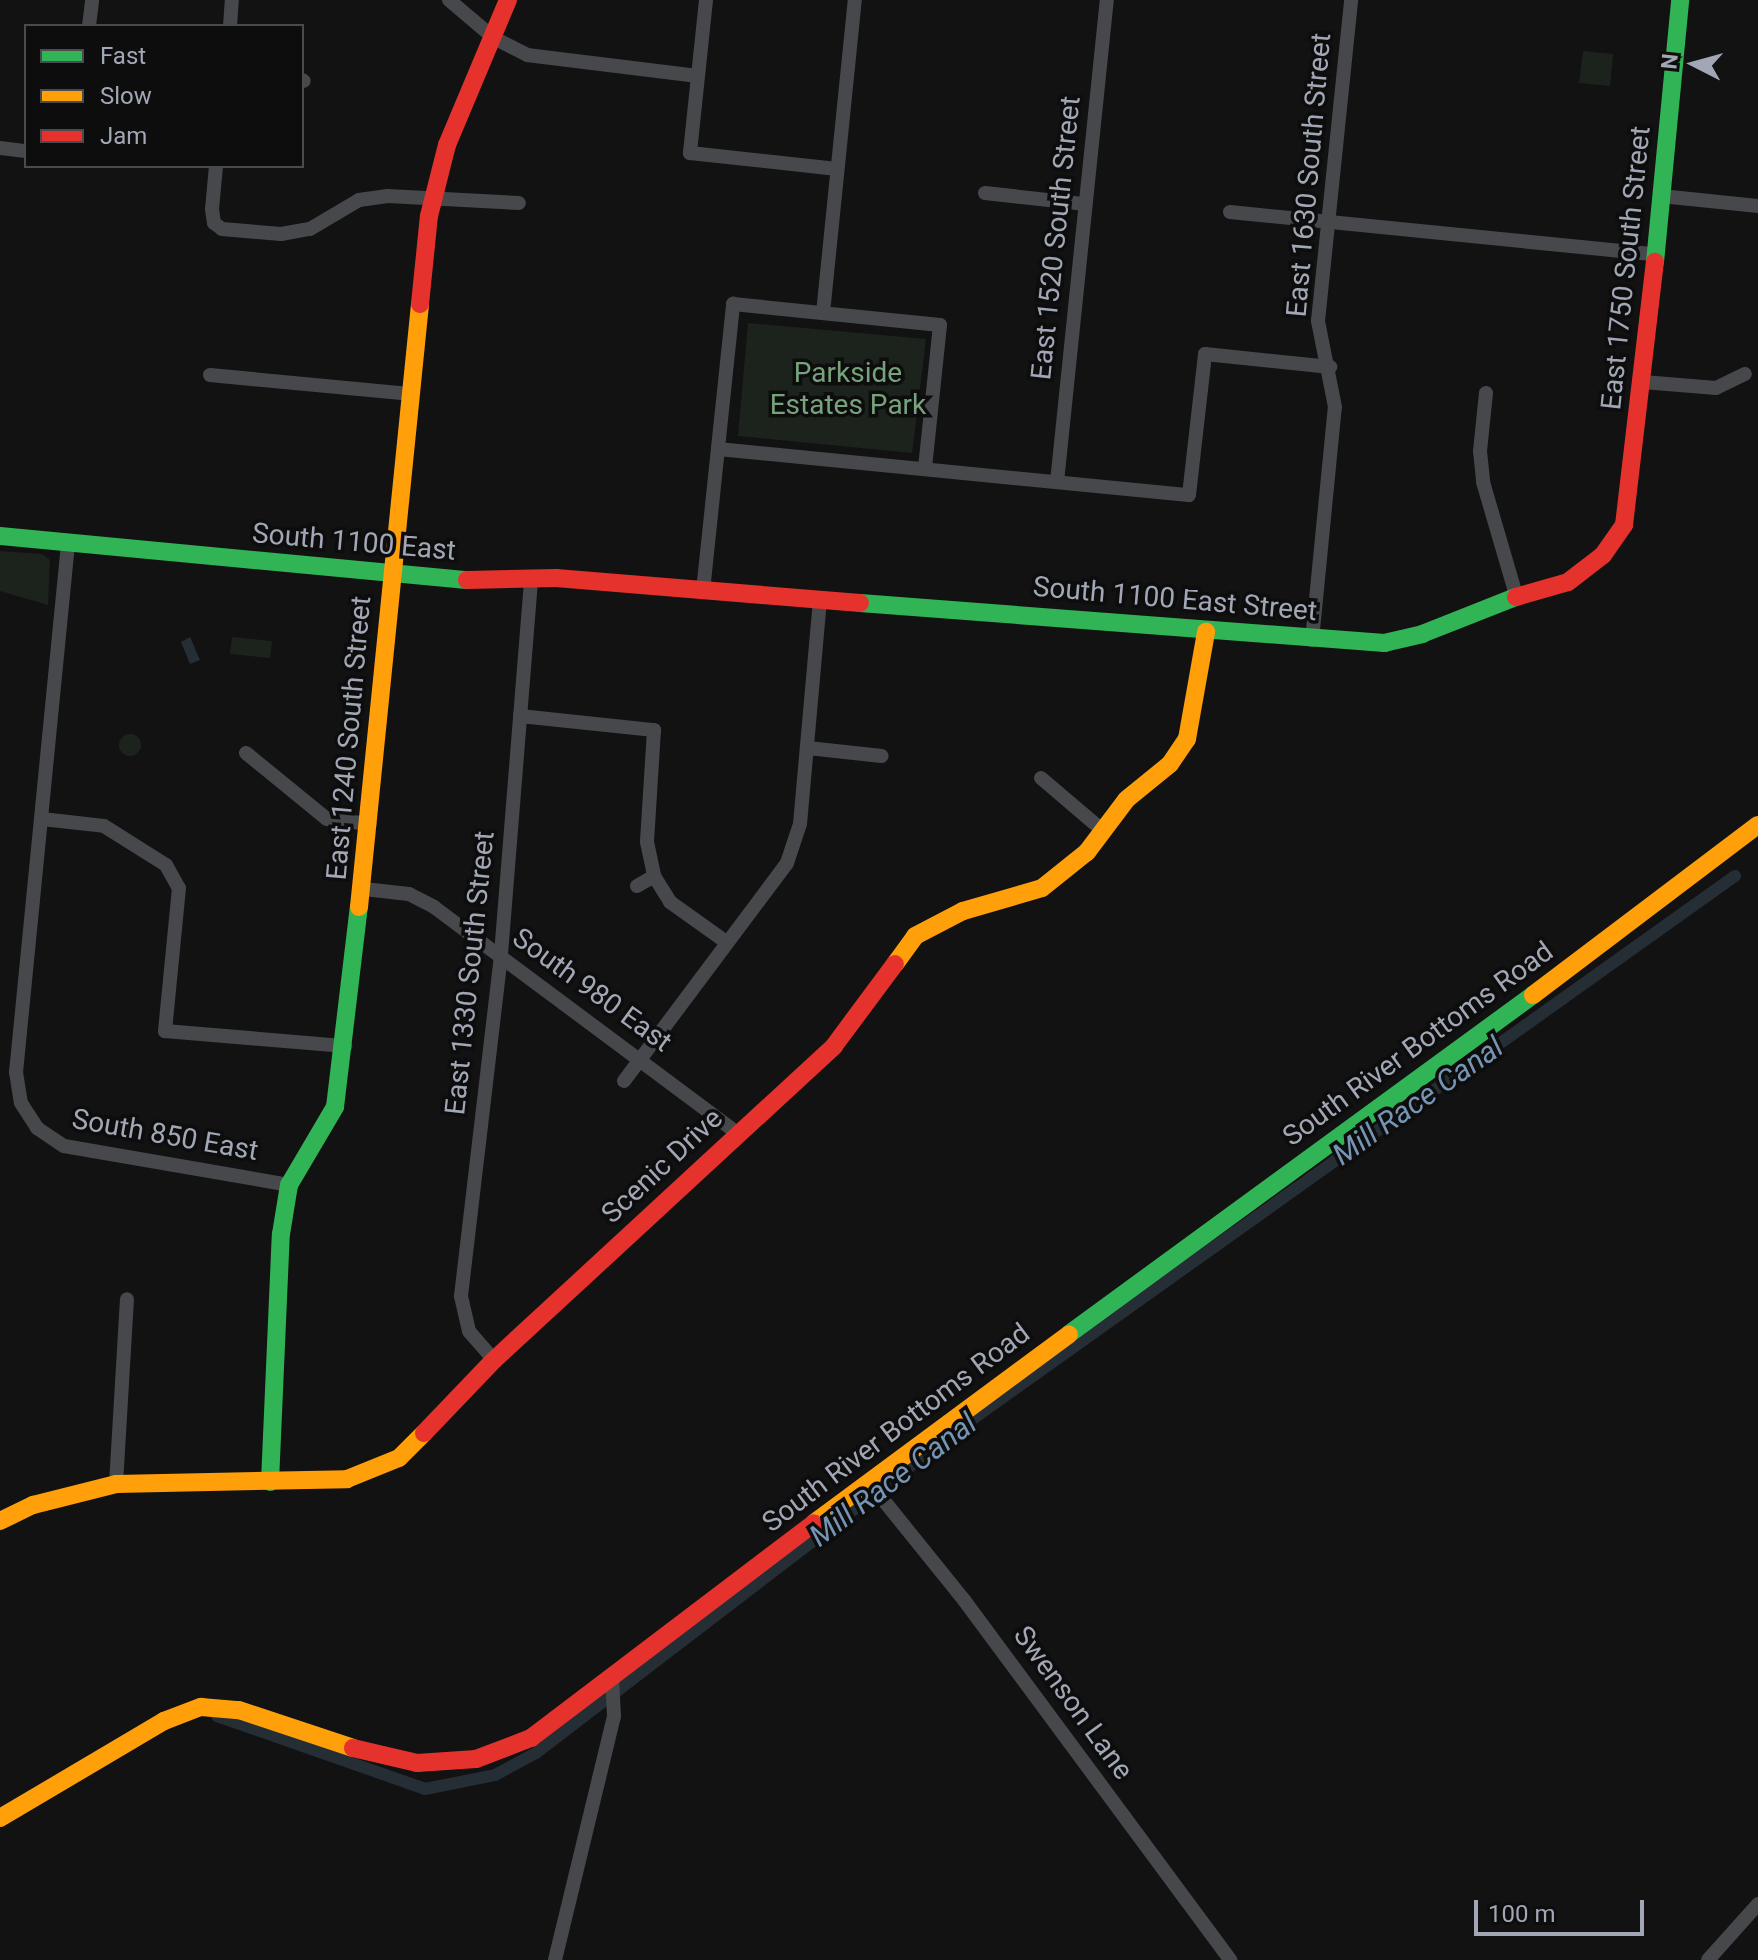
<!DOCTYPE html>
<html>
<head>
<meta charset="utf-8">
<style>
  body { margin:0 }
  #map { position:relative; width:1758px; height:1960px; overflow:hidden; background:#121213; font-family:Roboto,sans-serif }
  div>[style] { position:absolute }
  .green>* { inset:0; background:#1c231d }
  .round { border-radius:50% }
  .water>* { inset:0; background:#252d35 }
  .canal>* { height:12px; margin:-6px; padding:0 6px; transform-origin:6px; border-radius:6px; background:#252d35 }
  .street>* { height:14px; margin:-7px; padding:0 7px; transform-origin:7px; border-radius:7px; background:#46484c }
  .fast>* { height:18px; margin:-9px; padding:0 9px; transform-origin:9px; border-radius:9px; background:#30b455 }
  .slow>* { height:18px; margin:-9px; padding:0 9px; transform-origin:9px; border-radius:9px; background:#ff9f0a }
  .jam>* { height:18px; margin:-9px; padding:0 9px; transform-origin:9px; border-radius:9px; background:#e5322d }
  span { translate:-50% -50%; white-space:nowrap; text-align:center; line-height:1.15; -webkit-text-stroke:7px #0d0d0e; paint-order:stroke }
  .street-label { font-size:28px; color:#a2a7b5 }
  .park-label { font-size:28px; color:#77a27b }
  .water-label { font-size:30px; color:#7695b4; font-style:italic }
  .legend { position:absolute; left:24px; top:24px; width:280px; height:144px; box-sizing:border-box; background:#0d0d0e; border:2px solid #494b51; margin:0; padding:10px 14px; list-style:none; font-size:24px; color:#a2a7b5 }
  .legend li { display:flex; align-items:center; gap:16px; height:40px }
  .legend b { width:40px; border:2px solid #494b51 }
  .north { position:absolute; left:1654px; top:24px; width:80px; height:80px; -webkit-text-stroke:6px #0d0d0e; paint-order:stroke; rotate:276deg; font-size:22px; font-weight:700; line-height:32px; text-align:center; color:#a2a7b5 }
  .north::after { content:''; display:block; margin:auto; width:28px; height:36px; background:#a2a7b5; clip-path:polygon(50% 0,100% 100%,50% 72%,0 100%) }
  .scale { position:absolute; left:1474px; top:1900px; width:170px; height:36px; box-sizing:border-box; border:4px solid #a2a7b5; border-top:0; padding-left:10px; font-size:24px; line-height:28px; white-space:nowrap; color:#a2a7b5; -webkit-text-stroke:6px #0d0d0e; paint-order:stroke }
</style>
</head>
<body>
<div id="map">
  <div class="green">
    <i style="clip-path:polygon(1583px 51px,1613px 54px,1610px 86px,1579px 83px)"></i>
    <i style="clip-path:polygon(748px 323px,926px 339px,912px 453px,738px 436px)"></i>
    <i style="clip-path:polygon(0 551px,42px 554px,50px 560px,48px 605px,0 591px)"></i>
    <i style="clip-path:polygon(232px 637px,272px 641px,270px 658px,230px 654px)"></i>
    <i class="round" style="left:119px;top:734px;width:22px;height:22px"></i>
  </div>
  <div class="water">
    <i style="clip-path:polygon(190px 637px,200px 660px,190px 664px,181px 642px)"></i>
  </div>
  <div class="canal">
    <i style="left:217px;top:1716px;width:220px;rotate:19.3deg"></i>
    <i style="left:425px;top:1789px;width:71px;rotate:-11.3deg"></i>
    <i style="left:495px;top:1775px;width:47px;rotate:-28.2deg"></i>
    <i style="left:536px;top:1753px;width:543px;rotate:-37.44deg"></i>
    <i style="left:967px;top:1423px;width:943px;rotate:-35.46deg"></i>
  </div>
  <div class="street">
    <i style="left:449px;top:0;width:59px;rotate:40.2deg"></i>
    <i style="left:494px;top:38px;width:37px;rotate:27deg"></i>
    <i style="left:527px;top:55px;width:172px;rotate:7deg"></i>
    <i style="left:706px;top:0;width:154px;rotate:96deg"></i>
    <i style="left:690px;top:153px;width:148px;rotate:6.2deg"></i>
    <i style="left:89px;top:26px;width:26px;rotate:-83deg"></i>
    <i style="left:230px;top:26px;width:26px;rotate:-86deg"></i>
    <i style="left:302px;top:80px;width:2px;rotate:27deg"></i>
    <i style="left:0;top:148px;width:26px;rotate:7deg"></i>
    <i style="left:216px;top:166px;width:43px;rotate:95.3deg"></i>
    <i style="left:212px;top:209px;width:14px;rotate:82deg"></i>
    <i style="left:214px;top:223px;width:10px;rotate:37deg"></i>
    <i style="left:222px;top:229px;width:59px;rotate:4.8deg"></i>
    <i style="left:281px;top:234px;width:29px;rotate:-10deg"></i>
    <i style="left:310px;top:229px;width:57px;rotate:-30.6deg"></i>
    <i style="left:359px;top:200px;width:29px;rotate:-8deg"></i>
    <i style="left:388px;top:196px;width:131px;rotate:3.1deg"></i>
    <i style="left:985px;top:193px;width:101px;rotate:6.3deg"></i>
    <i style="left:1661px;top:196px;width:98px;rotate:5.9deg"></i>
    <i style="left:1230px;top:212px;width:426px;rotate:5.7deg"></i>
    <i style="left:823px;top:313px;width:315px;rotate:-84.2deg"></i>
    <i style="left:210px;top:375px;width:203px;rotate:5.4deg"></i>
    <i style="left:1643px;top:382px;width:73px;rotate:4.7deg"></i>
    <i style="left:1716px;top:388px;width:32px;rotate:-26deg"></i>
    <i style="left:1486px;top:393px;width:58px;rotate:95.9deg"></i>
    <i style="left:1480px;top:451px;width:31px;rotate:84deg"></i>
    <i style="left:1483px;top:482px;width:121px;rotate:73.7deg"></i>
    <i style="left:718px;top:449px;width:473px;rotate:5.6deg"></i>
    <i style="left:1189px;top:495px;width:142px;rotate:-83.5deg"></i>
    <i style="left:1205px;top:354px;width:126px;rotate:5.9deg"></i>
    <i style="left:1057px;top:482px;width:485px;rotate:-84.1deg"></i>
    <i style="left:68px;top:544px;width:531px;rotate:95.62deg"></i>
    <i style="left:16px;top:1072px;width:31px;rotate:81deg"></i>
    <i style="left:21px;top:1103px;width:30px;rotate:57deg"></i>
    <i style="left:37px;top:1128px;width:32px;rotate:34deg"></i>
    <i style="left:64px;top:1146px;width:228px;rotate:9.8deg"></i>
    <i style="left:703px;top:591px;width:289px;rotate:-84deg"></i>
    <i style="left:733px;top:304px;width:208px;rotate:5.8deg"></i>
    <i style="left:940px;top:325px;width:144px;rotate:96deg"></i>
    <i style="left:1312px;top:640px;width:234px;rotate:-84.4deg"></i>
    <i style="left:1335px;top:407px;width:88px;rotate:-101.2deg"></i>
    <i style="left:1318px;top:321px;width:323px;rotate:-84.1deg"></i>
    <i style="left:520px;top:716px;width:135px;rotate:6deg"></i>
    <i style="left:654px;top:730px;width:112px;rotate:93.6deg"></i>
    <i style="left:647px;top:842px;width:35px;rotate:78deg"></i>
    <i style="left:654px;top:876px;width:31px;rotate:58deg"></i>
    <i style="left:670px;top:902px;width:69px;rotate:35.5deg"></i>
    <i style="left:808px;top:748px;width:74px;rotate:6.2deg"></i>
    <i style="left:246px;top:753px;width:104px;rotate:39.2deg"></i>
    <i style="left:327px;top:819px;width:43px;rotate:6.6deg"></i>
    <i style="left:1041px;top:778px;width:80px;rotate:40.4deg"></i>
    <i style="left:42px;top:819px;width:62px;rotate:6.4deg"></i>
    <i style="left:104px;top:826px;width:73px;rotate:32.2deg"></i>
    <i style="left:166px;top:865px;width:26px;rotate:61deg"></i>
    <i style="left:179px;top:888px;width:144px;rotate:95.6deg"></i>
    <i style="left:165px;top:1031px;width:181px;rotate:4.8deg"></i>
    <i style="left:637px;top:886px;width:20px;rotate:-30deg"></i>
    <i style="left:364px;top:889px;width:45px;rotate:6.3deg"></i>
    <i style="left:409px;top:894px;width:28px;rotate:27deg"></i>
    <i style="left:434px;top:907px;width:378px;rotate:36.7deg"></i>
    <i style="left:624px;top:1081px;width:272px;rotate:-53.2deg"></i>
    <i style="left:787px;top:863px;width:41px;rotate:-71.6deg"></i>
    <i style="left:800px;top:824px;width:223px;rotate:-84.9deg"></i>
    <i style="left:494px;top:1360px;width:38px;rotate:-131deg"></i>
    <i style="left:469px;top:1331px;width:36px;rotate:-103deg"></i>
    <i style="left:461px;top:1296px;width:344px;rotate:-83.3deg"></i>
    <i style="left:501px;top:954px;width:375px;rotate:-85.4deg"></i>
    <i style="left:868px;top:1481px;width:153px;rotate:51.1deg"></i>
    <i style="left:964px;top:1600px;width:448px;rotate:53.5deg"></i>
    <i style="left:116px;top:1484px;width:185px;rotate:-86.6deg"></i>
    <i style="left:555px;top:1960px;width:251px;rotate:-76.4deg"></i>
    <i style="left:614px;top:1716px;width:38px;rotate:-93deg"></i>
    <i style="left:1708px;top:1960px;width:75px;rotate:-48.2deg"></i>
  </div>
  <div class="fast">
    <i style="left:1655px;top:262px;width:263px;rotate:-84.5deg"></i>
    <i style="left:0;top:536px;width:469px;rotate:5.4deg"></i>
    <i style="left:860px;top:603px;width:526px;rotate:4.37deg"></i>
    <i style="left:1384px;top:643px;width:39px;rotate:-13deg"></i>
    <i style="left:1422px;top:634px;width:101px;rotate:-21.5deg"></i>
    <i style="left:1069px;top:1334px;width:575px;rotate:-36.15deg"></i>
    <i style="left:270px;top:1482px;width:248px;rotate:-87.5deg"></i>
    <i style="left:281px;top:1234px;width:50px;rotate:-80.7deg"></i>
    <i style="left:289px;top:1185px;width:91px;rotate:-59.5deg"></i>
    <i style="left:335px;top:1107px;width:201px;rotate:-83.2deg"></i>
  </div>
  <div class="slow">
    <i style="left:359px;top:907px;width:606px;rotate:-84.22deg"></i>
    <i style="left:895px;top:964px;width:34px;rotate:-54deg"></i>
    <i style="left:915px;top:936px;width:54px;rotate:-27.5deg"></i>
    <i style="left:963px;top:911px;width:82px;rotate:-16.2deg"></i>
    <i style="left:1042px;top:888px;width:58px;rotate:-38.7deg"></i>
    <i style="left:1087px;top:852px;width:66px;rotate:-53deg"></i>
    <i style="left:1127px;top:799px;width:55px;rotate:-39.1deg"></i>
    <i style="left:1170px;top:764px;width:30px;rotate:-56deg"></i>
    <i style="left:1187px;top:739px;width:109px;rotate:-79.9deg"></i>
    <i style="left:1533px;top:995px;width:282px;rotate:-37.1deg"></i>
    <i style="left:0;top:1521px;width:37px;rotate:-26deg"></i>
    <i style="left:33px;top:1505px;width:86px;rotate:-14.2deg"></i>
    <i style="left:116px;top:1484px;width:231px;rotate:-1.2deg"></i>
    <i style="left:347px;top:1479px;width:56px;rotate:-22deg"></i>
    <i style="left:399px;top:1458px;width:35px;rotate:-45deg"></i>
    <i style="left:814px;top:1523px;width:317px;rotate:-36.5deg"></i>
    <i style="left:0;top:1818px;width:191px;rotate:-30.6deg"></i>
    <i style="left:164px;top:1721px;width:40px;rotate:-21deg"></i>
    <i style="left:201px;top:1707px;width:38px;rotate:5deg"></i>
    <i style="left:239px;top:1710px;width:120px;rotate:18.4deg"></i>
  </div>
  <div class="jam">
    <i style="left:420px;top:304px;width:88px;rotate:-84.2deg"></i>
    <i style="left:429px;top:216px;width:73px;rotate:-75.8deg"></i>
    <i style="left:447px;top:145px;width:157px;rotate:-67.2deg"></i>
    <i style="left:467px;top:580px;width:89px;rotate:-1.3deg"></i>
    <i style="left:556px;top:578px;width:305px;rotate:4.7deg"></i>
    <i style="left:1516px;top:597px;width:54px;rotate:-16.1deg"></i>
    <i style="left:1568px;top:582px;width:44px;rotate:-37.6deg"></i>
    <i style="left:1603px;top:555px;width:37px;rotate:-55deg"></i>
    <i style="left:1624px;top:525px;width:265px;rotate:-83.3deg"></i>
    <i style="left:424px;top:1433px;width:101px;rotate:-46.2deg"></i>
    <i style="left:494px;top:1360px;width:463px;rotate:-42.7deg"></i>
    <i style="left:834px;top:1046px;width:102px;rotate:-53.4deg"></i>
    <i style="left:353px;top:1748px;width:66px;rotate:13.2deg"></i>
    <i style="left:417px;top:1763px;width:59px;rotate:-3.9deg"></i>
    <i style="left:476px;top:1759px;width:59px;rotate:-20.9deg"></i>
    <i style="left:531px;top:1738px;width:355px;rotate:-37.2deg"></i>
  </div>
  <div class="street-label">
    <span style="left:1309px;top:175px;rotate:-85deg">East 1630 South Street</span>
    <span style="left:1056px;top:238px;rotate:-84deg">East 1520 South Street</span>
    <span style="left:1626px;top:268px;rotate:-84deg">East 1750 South Street</span>
    <span style="left:354px;top:542px;rotate:5deg">South 1100 East</span>
    <span style="left:1175px;top:599px;rotate:5deg">South 1100 East Street</span>
    <span style="left:349px;top:738px;rotate:-85deg">East 1240 South Street</span>
    <span style="left:470px;top:973px;rotate:-84deg">East 1330 South Street</span>
    <span style="left:592px;top:990px;rotate:36deg">South 980 East</span>
    <span style="left:1418px;top:1044px;rotate:-36deg">South River Bottoms Road</span>
    <span style="left:165px;top:1135px;rotate:10deg">South 850 East</span>
    <span style="left:662px;top:1166px;rotate:-43deg">Scenic Drive</span>
    <span style="left:896px;top:1428px;rotate:-37deg">South River Bottoms Road</span>
    <span style="left:1073px;top:1703px;rotate:54deg">Swenson Lane</span>
  </div>
  <div class="park-label">
    <span style="left:848px;top:389px">Parkside<br>Estates Park</span>
  </div>
  <div class="water-label">
    <span style="left:1418px;top:1101px;rotate:-35deg">Mill Race Canal</span>
    <span style="left:893px;top:1480px;rotate:-37deg">Mill Race Canal</span>
  </div>
  <ul class="legend">
  <li><b style="height:10px;background:#30b455"></b>Fast</li>
  <li><b style="height:10px;background:#ff9f0a"></b>Slow</li>
  <li><b style="height:10px;background:#e5322d"></b>Jam</li>
  </ul>
  <div class="north">N</div>
  <div class="scale">100 m</div>
</div>
</body>
</html>
